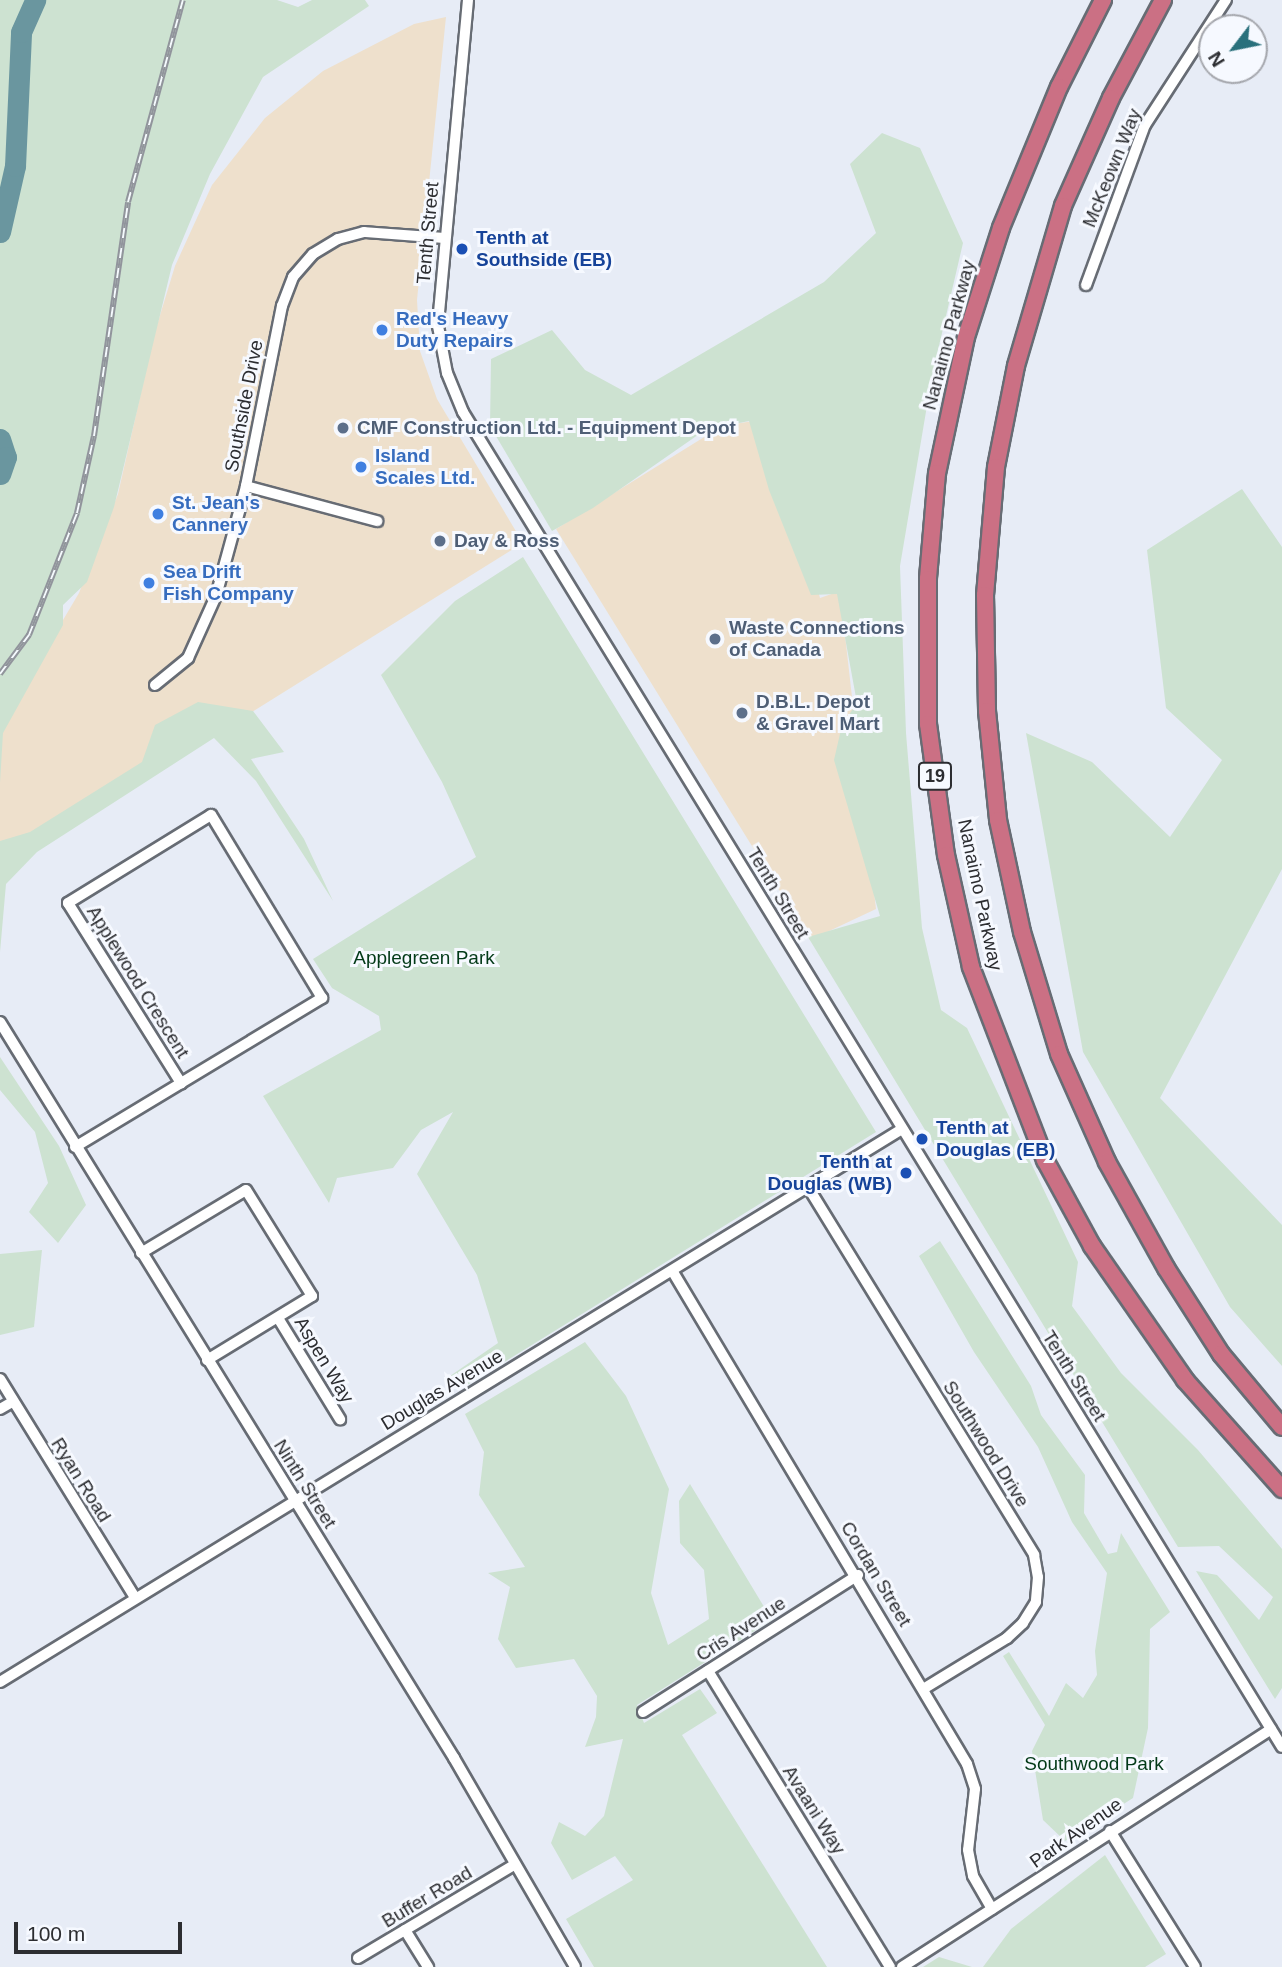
<!DOCTYPE html>
<html>
<head>
<meta charset="utf-8">
<style>
  body { margin:0 }
  #map { position:relative; width:1282px; height:1967px; overflow:hidden; background:#e7ecf6; font-family:Helvetica,sans-serif }
  div>[style] { position:absolute }
  .industrial>* { inset:0; background:#eee0cc }
  .green>* { inset:0; background:#cde2d1 }
  .river>* { height:21px; margin:-10.5px; padding:0 10.5px; transform-origin:10.5px; border-radius:10.5px; background:#6a969f }
  .roads { filter:drop-shadow(2px 0 #676c74) drop-shadow(-2px 0 #676c74) drop-shadow(0 2px #676c74) drop-shadow(0 -2px #676c74) }
  .minor>* { height:10px; margin:-5px; padding:0 5px; transform-origin:5px; border-radius:5px; background:#fff }
  .highway>* { height:16px; margin:-8px; padding:0 8px; transform-origin:8px; border-radius:8px; background:#cb7084 }
  .rail>* { height:6px; margin-top:-3px; transform-origin:0; background:repeating-linear-gradient(90deg,#f6f9ff 0 10px,#91949c 0 20px); box-sizing:border-box; border-block:2px solid #91949c }
  .dots>* { width:19px; height:19px; translate:-50% -50%; box-sizing:border-box; border:4px solid #f6f9ff; border-radius:50% }
  span { translate:-50% -50%; white-space:nowrap; text-align:center; line-height:1.15; -webkit-text-stroke:6px #f6f9ff; paint-order:stroke }
  .shield-label span { padding:2px 5px; background:#f6f9ff; border:2px solid; border-radius:5px; -webkit-text-stroke-width:0 }
  .shield-label { font-size:18px; color:#2c2d31; font-weight:700 }
  .street-label { font-size:19px; color:#2c2d31 }
  .transit-label { font-size:19px; color:#164399; font-weight:700 }
  .left { translate:0 -50%; text-align:left }
  .right { translate:-100% -50%; text-align:right }
  .shop-label { font-size:19px; color:#366cbe; font-weight:700 }
  .service-label { font-size:19px; color:#4e5e75; font-weight:700 }
  .park-label { font-size:19px; color:#033a18 }
  .north { position:absolute; left:1198px; top:14px; width:70px; height:70px; box-sizing:border-box; background:#f6f9ff; border:2px solid #a5a7ad; border-radius:50%; rotate:238deg; font-size:19px; font-weight:700; line-height:28px; text-align:center; color:#2c2d31 }
  .north::after { content:''; display:block; margin:auto; width:24px; height:32px; background:#29707c; clip-path:polygon(50% 0,100% 100%,50% 72%,0 100%) }
  .scale { position:absolute; left:14px; top:1922px; width:168px; height:32px; box-sizing:border-box; border:4px solid #2c2d31; border-top:0; padding-left:9px; font-size:21px; line-height:24px; white-space:nowrap; color:#2c2d31; -webkit-text-stroke:5px #f6f9ff; paint-order:stroke }
</style>
</head>
<body>
<div id="map">
  <div class="industrial">
    <i style="clip-path:polygon(446px 17px,417px 300px,420px 351px,437px 399px,523px 543px,231px 725px,0 859px,0 737px,8px 713px,79px 593px,118px 494px,154px 335px,175px 266px,212px 185px,265px 118px,323px 71px,414px 24px)"></i>
    <i style="clip-path:polygon(771px 418px,820px 598px,840px 591px,876px 909px,810px 940px,556px 529px,722px 426px)"></i>
  </div>
  <div class="green">
    <i style="clip-path:polygon(0 0,277px 0,298px 7px,312px 0,365px 0,369px 6px,263px 77px,210px 174px,172px 265px,114px 507px,87px 582px,63px 605px,63px 625px,3px 733px,0 783px)"></i>
    <i style="clip-path:polygon(882px 133px,920px 148px,963px 243px,932px 376px,900px 566px,906px 733px,922px 928px,941px 1010px,967px 1028px,1078px 1262px,1072px 1306px,1121px 1373px,1198px 1450px,1282px 1549px,1282px 1688px,1275px 1699px,1196px 1571px,1217px 1575px,1259px 1620px,1273px 1597px,1219px 1546px,1178px 1547px,808px 937px,880px 916px,834px 760px,842px 725px,857px 703px,837px 594px,811px 595px,769px 490px,749px 421px,705px 430px,593px 508px,552px 531px,490px 426px,491px 359px,552px 330px,585px 370px,631px 395px,824px 282px,876px 233px,850px 164px)"></i>
    <i style="clip-path:polygon(1242px 489px,1282px 547px,1282px 869px,1160px 1098px,1282px 1225px,1282px 1366px,1230px 1307px,1083px 1052px,1026px 733px,1092px 762px,1170px 837px,1222px 760px,1166px 708px,1147px 550px)"></i>
    <i style="clip-path:polygon(523px 557px,876px 1132px,459px 1390px,450px 1376px,498px 1343px,477px 1275px,417px 1174px,453px 1112px,421px 1130px,393px 1168px,337px 1178px,329px 1203px,263px 1096px,381px 1030px,379px 1016px,332px 988px,313px 959px,476px 857px,442px 782px,381px 675px,455px 601px)"></i>
    <i style="clip-path:polygon(198px 702px,253px 711px,284px 752px,251px 759px,304px 839px,333px 901px,256px 781px,214px 738px,37px 852px,6px 884px,0 952px,0 841px,30px 832px,142px 762px,155px 725px)"></i>
    <i style="clip-path:polygon(0 1057px,59px 1146px,86px 1205px,58px 1243px,29px 1212px,48px 1183px,35px 1132px,0 1090px)"></i>
    <i style="clip-path:polygon(940px 1241px,1031px 1386px,1041px 1415px,1085px 1475px,1084px 1513px,1108px 1554px,1117px 1552px,1121px 1533px,1170px 1612px,1150px 1629px,1148px 1728px,1133px 1798px,1065px 1841px,1043px 1820px,1032px 1751px,1045px 1725px,1003px 1656px,1009px 1652px,1049px 1716px,1066px 1683px,1083px 1698px,1097px 1675px,1095px 1651px,1107px 1573px,1072px 1522px,1038px 1447px,974px 1352px,919px 1256px)"></i>
    <i style="clip-path:polygon(42px 1250px,34px 1327px,0 1335px,0 1254px)"></i>
    <i style="clip-path:polygon(585px 1342px,626px 1396px,669px 1489px,651px 1593px,668px 1645px,709px 1619px,704px 1570px,680px 1543px,679px 1501px,690px 1484px,772px 1620px,637px 1705px,644px 1723px,700px 1689px,717px 1713px,682px 1735px,827px 1967px,594px 1967px,566px 1919px,633px 1880px,615px 1856px,572px 1880px,551px 1843px,559px 1822px,585px 1836px,604px 1816px,623px 1739px,585px 1747px,596px 1717px,597px 1696px,574px 1659px,516px 1668px,498px 1639px,510px 1587px,488px 1573px,525px 1567px,479px 1495px,484px 1452px,465px 1414px)"></i>
    <i style="clip-path:polygon(1105px 1855px,1166px 1954px,1145px 1967px,983px 1967px,1011px 1929px)"></i>
    <i style="clip-path:polygon(939px 1957px,972px 1967px,923px 1967px)"></i>
  </div>
  <div class="river">
    <i style="left:0;top:232px;width:68px;rotate:-77.2deg"></i>
    <i style="left:15px;top:166px;width:134px;rotate:-87.4deg"></i>
    <i style="left:21px;top:32px;width:35px;rotate:-66deg"></i>
    <i style="left:0;top:439px;width:19px;rotate:72deg"></i>
    <i style="left:6px;top:457px;width:18px;rotate:109deg"></i>
  </div>
  <div class="roads">
    <div class="minor">
      <i style="left:468px;top:0;width:327px;rotate:95.3deg"></i>
      <i style="left:438px;top:326px;width:48px;rotate:79.2deg"></i>
      <i style="left:447px;top:373px;width:42px;rotate:67.7deg"></i>
      <i style="left:463px;top:412px;width:1566px;rotate:58.47deg"></i>
      <i style="left:1086px;top:285px;width:171px;rotate:-69.8deg"></i>
      <i style="left:1145px;top:125px;width:149px;rotate:-57.1deg"></i>
      <i style="left:246px;top:486px;width:136px;rotate:15deg"></i>
      <i style="left:155px;top:685px;width:43px;rotate:-39.3deg"></i>
      <i style="left:188px;top:658px;width:68px;rotate:-65.7deg"></i>
      <i style="left:216px;top:596px;width:114px;rotate:-74.7deg"></i>
      <i style="left:246px;top:486px;width:184px;rotate:-78.7deg"></i>
      <i style="left:282px;top:306px;width:31px;rotate:-69deg"></i>
      <i style="left:293px;top:277px;width:30px;rotate:-49deg"></i>
      <i style="left:313px;top:254px;width:29px;rotate:-31deg"></i>
      <i style="left:338px;top:239px;width:27px;rotate:-15deg"></i>
      <i style="left:364px;top:232px;width:79px;rotate:4.3deg"></i>
      <i style="left:0;top:1022px;width:865px;rotate:58.33deg"></i>
      <i style="left:454px;top:1758px;width:241px;rotate:59.9deg"></i>
      <i style="left:75px;top:1147px;width:124px;rotate:-31.1deg"></i>
      <i style="left:181px;top:1083px;width:165px;rotate:-31.1deg"></i>
      <i style="left:322px;top:998px;width:214px;rotate:-121.2deg"></i>
      <i style="left:211px;top:815px;width:168px;rotate:148.4deg"></i>
      <i style="left:68px;top:903px;width:213px;rotate:57.9deg"></i>
      <i style="left:808px;top:1187px;width:432px;rotate:58.4deg"></i>
      <i style="left:1034px;top:1555px;width:22px;rotate:80deg"></i>
      <i style="left:1038px;top:1577px;width:25px;rotate:95deg"></i>
      <i style="left:1036px;top:1602px;width:25px;rotate:122deg"></i>
      <i style="left:1023px;top:1623px;width:22px;rotate:137deg"></i>
      <i style="left:1007px;top:1638px;width:98px;rotate:148.7deg"></i>
      <i style="left:141px;top:1253px;width:122px;rotate:-31deg"></i>
      <i style="left:246px;top:1190px;width:125px;rotate:58.1deg"></i>
      <i style="left:312px;top:1296px;width:123px;rotate:148.6deg"></i>
      <i style="left:673px;top:1272px;width:573px;rotate:59.14deg"></i>
      <i style="left:967px;top:1764px;width:26px;rotate:72deg"></i>
      <i style="left:975px;top:1789px;width:61px;rotate:96.5deg"></i>
      <i style="left:968px;top:1850px;width:26px;rotate:79deg"></i>
      <i style="left:973px;top:1876px;width:38px;rotate:60deg"></i>
      <i style="left:278px;top:1318px;width:119px;rotate:58.5deg"></i>
      <i style="left:0;top:1379px;width:257px;rotate:58.3deg"></i>
      <i style="left:0;top:1409px;width:14px;rotate:-30deg"></i>
      <i style="left:708px;top:1671px;width:347px;rotate:58.4deg"></i>
      <i style="left:0;top:1682px;width:1058px;rotate:-31.51deg"></i>
      <i style="left:643px;top:1712px;width:255px;rotate:-32.5deg"></i>
      <i style="left:1110px;top:1831px;width:160px;rotate:58deg"></i>
      <i style="left:405px;top:1930px;width:44px;rotate:58.1deg"></i>
      <i style="left:358px;top:1958px;width:182px;rotate:-30.8deg"></i>
      <i style="left:902px;top:1967px;width:439px;rotate:-32.8deg"></i>
    </div>
    <div class="highway">
      <i style="left:1103px;top:0;width:97px;rotate:116.8deg"></i>
      <i style="left:1059px;top:87px;width:152px;rotate:112.4deg"></i>
      <i style="left:1001px;top:228px;width:114px;rotate:107.8deg"></i>
      <i style="left:966px;top:337px;width:139px;rotate:102deg"></i>
      <i style="left:937px;top:473px;width:106px;rotate:94.9deg"></i>
      <i style="left:928px;top:579px;width:145px;rotate:90deg"></i>
      <i style="left:928px;top:724px;width:132px;rotate:82.2deg"></i>
      <i style="left:946px;top:855px;width:115px;rotate:77.4deg"></i>
      <i style="left:971px;top:967px;width:207px;rotate:69deg"></i>
      <i style="left:1045px;top:1160px;width:98px;rotate:61.3deg"></i>
      <i style="left:1092px;top:1246px;width:163px;rotate:55.2deg"></i>
      <i style="left:1185px;top:1380px;width:146px;rotate:48.3deg"></i>
      <i style="left:1163px;top:0;width:111px;rotate:118deg"></i>
      <i style="left:1111px;top:98px;width:118px;rotate:114deg"></i>
      <i style="left:1063px;top:206px;width:167px;rotate:106.4deg"></i>
      <i style="left:1016px;top:366px;width:103px;rotate:101.2deg"></i>
      <i style="left:996px;top:467px;width:128px;rotate:94.9deg"></i>
      <i style="left:985px;top:595px;width:116px;rotate:89deg"></i>
      <i style="left:987px;top:711px;width:110px;rotate:84.2deg"></i>
      <i style="left:998px;top:820px;width:115px;rotate:77.9deg"></i>
      <i style="left:1022px;top:932px;width:127px;rotate:73.1deg"></i>
      <i style="left:1059px;top:1054px;width:118px;rotate:66deg"></i>
      <i style="left:1107px;top:1162px;width:121px;rotate:60.9deg"></i>
      <i style="left:1166px;top:1268px;width:102px;rotate:57.4deg"></i>
      <i style="left:1221px;top:1354px;width:95px;rotate:50.1deg"></i>
    </div>
  </div>
  <div class="rail">
    <i style="left:0;top:674px;width:49px;rotate:-53.4deg"></i>
    <i style="left:29px;top:635px;width:131px;rotate:-68.5deg"></i>
    <i style="left:77px;top:513px;width:79px;rotate:-77.6deg"></i>
    <i style="left:94px;top:436px;width:236px;rotate:-81.7deg"></i>
    <i style="left:128px;top:202px;width:209px;rotate:-74.8deg"></i>
  </div>
  <div class="dots">
    <i style="left:462px;top:249px;background:#1a4fb4"></i>
    <i style="left:382px;top:330px;background:#3f7fe0"></i>
    <i style="left:343px;top:428px;background:#5c6f8a"></i>
    <i style="left:361px;top:467px;background:#3f7fe0"></i>
    <i style="left:158px;top:514px;background:#3f7fe0"></i>
    <i style="left:440px;top:541px;background:#5c6f8a"></i>
    <i style="left:149px;top:583px;background:#3f7fe0"></i>
    <i style="left:715px;top:639px;background:#5c6f8a"></i>
    <i style="left:742px;top:713px;background:#5c6f8a"></i>
    <i style="left:922px;top:1139px;background:#1a4fb4"></i>
    <i style="left:906px;top:1173px;background:#1a4fb4"></i>
  </div>
  <div class="shield-label">
    <span style="left:935px;top:776px">19</span>
  </div>
  <div class="street-label">
    <span style="left:1112px;top:168px;rotate:-68deg">McKeown Way</span>
    <span style="left:428px;top:233px;rotate:-85deg">Tenth Street</span>
    <span style="left:949px;top:335px;rotate:-75deg">Nanaimo Parkway</span>
    <span style="left:244px;top:406px;rotate:-79deg">Southside Drive</span>
    <span style="left:778px;top:893px;rotate:59deg">Tenth Street</span>
    <span style="left:980px;top:895px;rotate:78deg">Nanaimo Parkway</span>
    <span style="left:138px;top:982px;rotate:58deg">Applewood Crescent</span>
    <span style="left:324px;top:1360px;rotate:59deg">Aspen Way</span>
    <span style="left:1074px;top:1376px;rotate:58deg">Tenth Street</span>
    <span style="left:442px;top:1390px;rotate:-31deg">Douglas Avenue</span>
    <span style="left:986px;top:1444px;rotate:58deg">Southwood Drive</span>
    <span style="left:81px;top:1480px;rotate:58deg">Ryan Road</span>
    <span style="left:305px;top:1484px;rotate:58deg">Ninth Street</span>
    <span style="left:876px;top:1574px;rotate:59deg">Cordan Street</span>
    <span style="left:741px;top:1629px;rotate:-33deg">Cris Avenue</span>
    <span style="left:814px;top:1810px;rotate:58deg">Avaani Way</span>
    <span style="left:1076px;top:1833px;rotate:-35deg">Park Avenue</span>
    <span style="left:427px;top:1897px;rotate:-31deg">Buffer Road</span>
  </div>
  <div class="transit-label">
    <span class="left" style="left:476px;top:249px">Tenth at<br>Southside (EB)</span>
    <span class="left" style="left:936px;top:1139px">Tenth at<br>Douglas (EB)</span>
    <span class="right" style="left:892px;top:1173px">Tenth at<br>Douglas (WB)</span>
  </div>
  <div class="shop-label">
    <span class="left" style="left:396px;top:330px">Red's Heavy<br>Duty Repairs</span>
    <span class="left" style="left:375px;top:467px">Island<br>Scales Ltd.</span>
    <span class="left" style="left:172px;top:514px">St. Jean's<br>Cannery</span>
    <span class="left" style="left:163px;top:583px">Sea Drift<br>Fish Company</span>
  </div>
  <div class="service-label">
    <span class="left" style="left:357px;top:428px">CMF Construction Ltd. - Equipment Depot</span>
    <span class="left" style="left:454px;top:541px">Day &amp; Ross</span>
    <span class="left" style="left:729px;top:639px">Waste Connections<br>of Canada</span>
    <span class="left" style="left:756px;top:713px">D.B.L. Depot<br>&amp; Gravel Mart</span>
  </div>
  <div class="park-label">
    <span style="left:424px;top:958px">Applegreen Park</span>
    <span style="left:1094px;top:1764px">Southwood Park</span>
  </div>
  <div class="north">N</div>
  <div class="scale">100 m</div>
</div>
</body>
</html>
